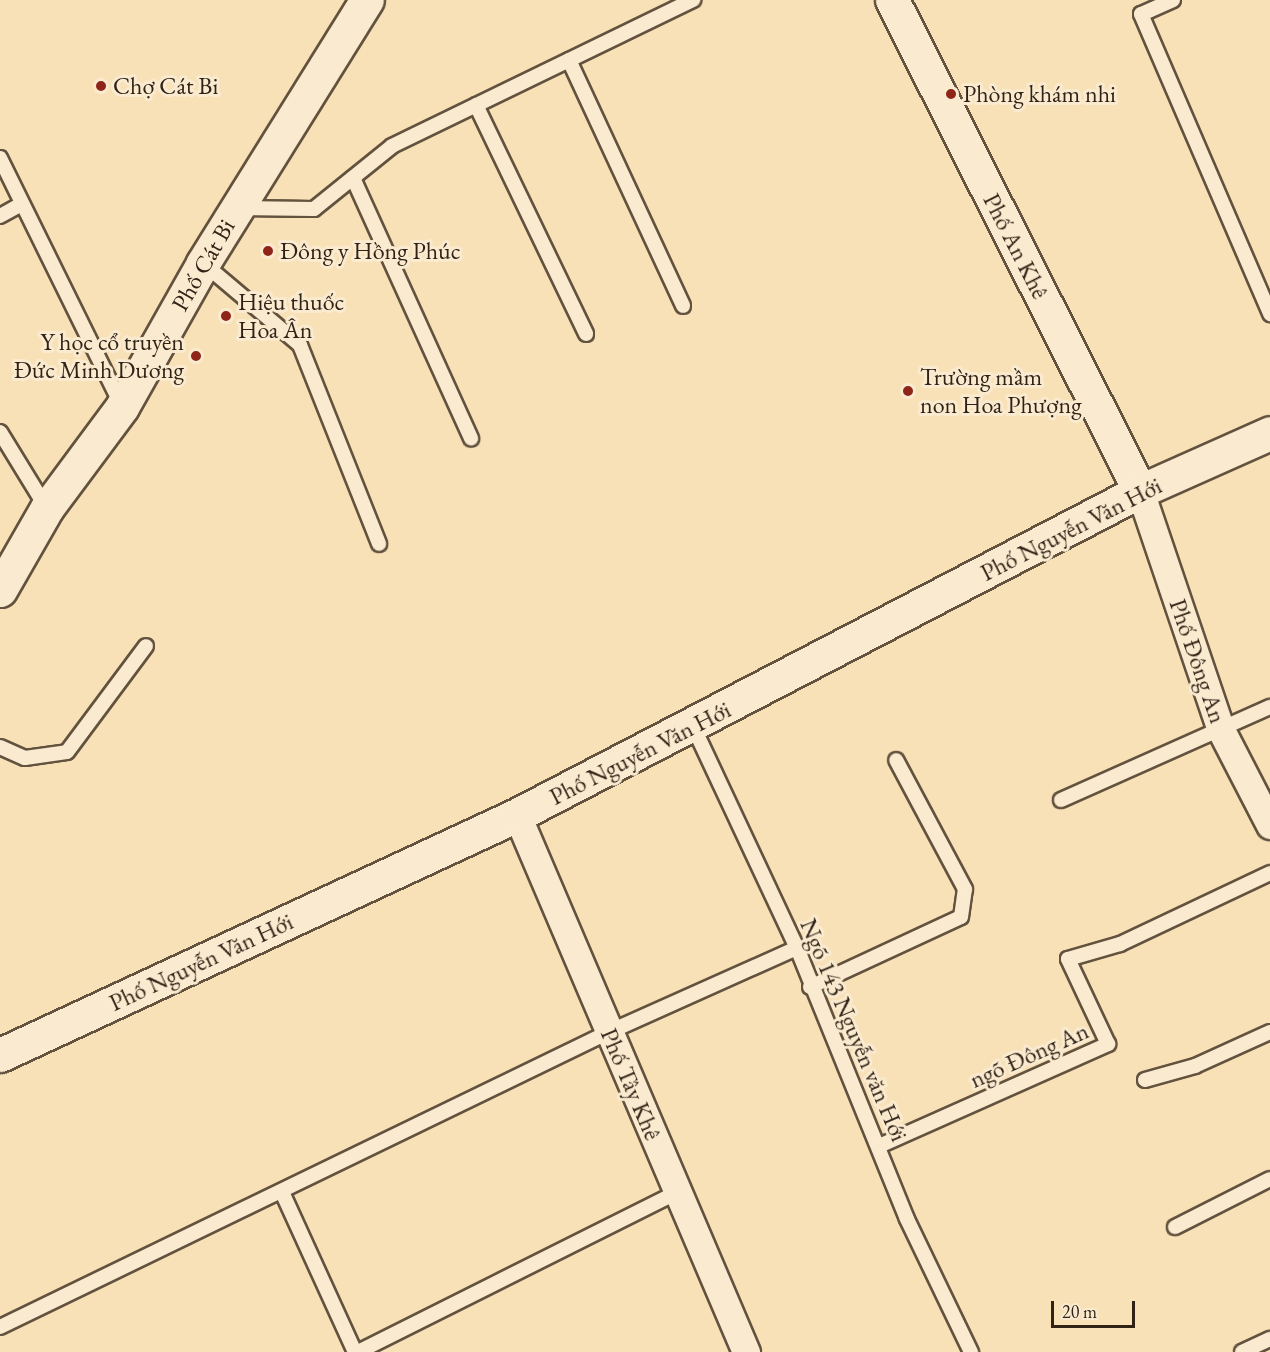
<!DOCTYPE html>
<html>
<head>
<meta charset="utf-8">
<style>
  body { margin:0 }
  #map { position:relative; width:1270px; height:1352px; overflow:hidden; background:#f8e0b7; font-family:"EB Garamond",serif }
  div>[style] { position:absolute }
  .roads { filter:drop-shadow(2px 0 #62523e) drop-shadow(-2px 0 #62523e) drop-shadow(0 2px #62523e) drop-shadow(0 -2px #62523e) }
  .lane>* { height:14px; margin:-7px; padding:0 7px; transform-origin:7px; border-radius:7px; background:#faebd0 }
  .street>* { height:27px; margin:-13.5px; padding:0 13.5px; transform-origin:13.5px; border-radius:13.5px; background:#faebd0 }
  .secondary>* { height:33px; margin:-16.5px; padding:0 16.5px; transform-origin:16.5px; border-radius:16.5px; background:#faebd0 }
  .dots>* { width:16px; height:16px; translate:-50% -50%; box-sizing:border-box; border:3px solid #faebd0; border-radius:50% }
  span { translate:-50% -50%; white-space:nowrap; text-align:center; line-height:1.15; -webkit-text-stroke:6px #faebd0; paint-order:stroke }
  .poi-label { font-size:24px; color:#302316 }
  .left { translate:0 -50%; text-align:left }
  .right { translate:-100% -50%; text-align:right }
  .street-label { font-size:24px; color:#302316 }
  .scale { position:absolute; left:1051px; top:1301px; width:84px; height:27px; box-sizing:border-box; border:3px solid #302316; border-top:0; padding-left:8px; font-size:18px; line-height:21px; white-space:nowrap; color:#302316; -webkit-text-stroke:4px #faebd0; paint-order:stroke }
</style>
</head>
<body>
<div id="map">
  <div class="roads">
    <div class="lane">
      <i style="left:1173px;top:0;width:35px;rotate:156deg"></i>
      <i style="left:1141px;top:14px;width:327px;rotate:66.7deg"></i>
      <i style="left:569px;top:60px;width:271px;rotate:65.1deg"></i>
      <i style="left:476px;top:105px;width:254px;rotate:64.3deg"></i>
      <i style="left:0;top:158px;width:274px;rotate:63.8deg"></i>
      <i style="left:353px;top:178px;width:286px;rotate:65.6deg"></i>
      <i style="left:238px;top:208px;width:76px;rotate:0.8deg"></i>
      <i style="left:314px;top:209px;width:100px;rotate:-38.9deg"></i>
      <i style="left:392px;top:146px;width:335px;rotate:-25.9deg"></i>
      <i style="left:0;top:216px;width:25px;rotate:-29deg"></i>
      <i style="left:203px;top:263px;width:127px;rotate:40.2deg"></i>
      <i style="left:300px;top:345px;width:214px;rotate:68.3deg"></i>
      <i style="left:0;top:432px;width:88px;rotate:58.5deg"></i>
      <i style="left:693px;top:726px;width:245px;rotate:64.9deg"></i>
      <i style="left:797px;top:948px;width:292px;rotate:67.9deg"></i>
      <i style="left:907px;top:1219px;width:148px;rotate:64.3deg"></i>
      <i style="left:0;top:747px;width:27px;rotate:24deg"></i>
      <i style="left:25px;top:758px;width:42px;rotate:-8.1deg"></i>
      <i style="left:67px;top:752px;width:132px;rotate:-53.3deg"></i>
      <i style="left:1061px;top:800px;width:229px;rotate:-24deg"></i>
      <i style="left:810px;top:987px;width:166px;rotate:-24.9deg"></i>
      <i style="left:961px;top:917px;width:28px;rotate:-82deg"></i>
      <i style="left:965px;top:889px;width:146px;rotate:-118.1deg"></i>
      <i style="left:1145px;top:1080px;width:52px;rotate:-15.6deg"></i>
      <i style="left:1195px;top:1066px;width:82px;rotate:-24.4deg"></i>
      <i style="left:879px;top:1146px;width:251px;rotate:-24deg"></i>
      <i style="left:1108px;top:1044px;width:94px;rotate:-115.2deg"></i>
      <i style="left:1068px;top:959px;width:54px;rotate:-16.1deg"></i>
      <i style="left:1120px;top:944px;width:166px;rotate:-25.3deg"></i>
      <i style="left:282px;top:1192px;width:176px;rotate:65.5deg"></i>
      <i style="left:1175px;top:1227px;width:106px;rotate:-26.8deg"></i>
      <i style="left:0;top:1327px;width:677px;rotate:-25.85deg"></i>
      <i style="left:609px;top:1032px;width:206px;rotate:-24.1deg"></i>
      <i style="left:358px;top:1352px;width:358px;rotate:-26.6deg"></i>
      <i style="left:1242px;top:1352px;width:31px;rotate:-25deg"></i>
    </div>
    <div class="street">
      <i style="left:1140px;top:491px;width:252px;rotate:71.3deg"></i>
      <i style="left:1221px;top:730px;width:107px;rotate:62.7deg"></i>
      <i style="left:517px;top:815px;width:584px;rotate:66.9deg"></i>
    </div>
    <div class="secondary">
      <i style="left:892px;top:0;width:550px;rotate:63.2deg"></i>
      <i style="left:0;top:590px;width:95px;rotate:-60.2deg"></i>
      <i style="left:47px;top:508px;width:126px;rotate:-53.4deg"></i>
      <i style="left:122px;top:407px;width:165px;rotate:-60.6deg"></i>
      <i style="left:203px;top:263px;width:310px;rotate:-58.1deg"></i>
      <i style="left:0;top:1055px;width:570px;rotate:-24.9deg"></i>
      <i style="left:517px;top:815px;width:702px;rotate:-27.48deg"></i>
      <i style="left:1140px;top:491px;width:142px;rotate:-24deg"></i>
    </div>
  </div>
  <div class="dots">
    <i style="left:101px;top:86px;background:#8f2418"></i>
    <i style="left:951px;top:94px;background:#8f2418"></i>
    <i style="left:268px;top:251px;background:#8f2418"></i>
    <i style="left:226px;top:316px;background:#8f2418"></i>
    <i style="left:196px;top:356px;background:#8f2418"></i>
    <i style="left:908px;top:391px;background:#8f2418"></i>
  </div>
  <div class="poi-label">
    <span class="left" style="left:113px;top:86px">Chợ Cát Bi</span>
    <span class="left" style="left:963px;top:94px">Phòng khám nhi</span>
    <span class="left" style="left:280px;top:251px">Đông y Hồng Phúc</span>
    <span class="left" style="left:238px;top:316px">Hiệu thuốc<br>Hoa Ân</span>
    <span class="right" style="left:184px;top:356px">Y học cổ truyền<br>Đức Minh Dương</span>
    <span class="left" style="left:920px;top:391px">Trường mầm<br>non Hoa Phượng</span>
  </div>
  <div class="street-label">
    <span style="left:1016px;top:246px;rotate:63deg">Phố An Khê</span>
    <span style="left:203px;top:265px;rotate:-60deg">Phố Cát Bi</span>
    <span style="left:1071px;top:529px;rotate:-27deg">Phố Nguyễn Văn Hới</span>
    <span style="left:1198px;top:661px;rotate:71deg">Phố Đông An</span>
    <span style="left:640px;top:753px;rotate:-27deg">Phố Nguyễn Văn Hới</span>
    <span style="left:201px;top:962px;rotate:-25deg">Phố Nguyễn Văn Hới</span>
    <span style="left:854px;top:1030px;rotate:67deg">Ngõ 143 Nguyễn văn Hới</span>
    <span style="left:1029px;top:1055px;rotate:-24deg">ngõ Đông An</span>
    <span style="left:631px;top:1084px;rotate:67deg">Phố Tây Khê</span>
  </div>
  <div class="scale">20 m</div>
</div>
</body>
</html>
